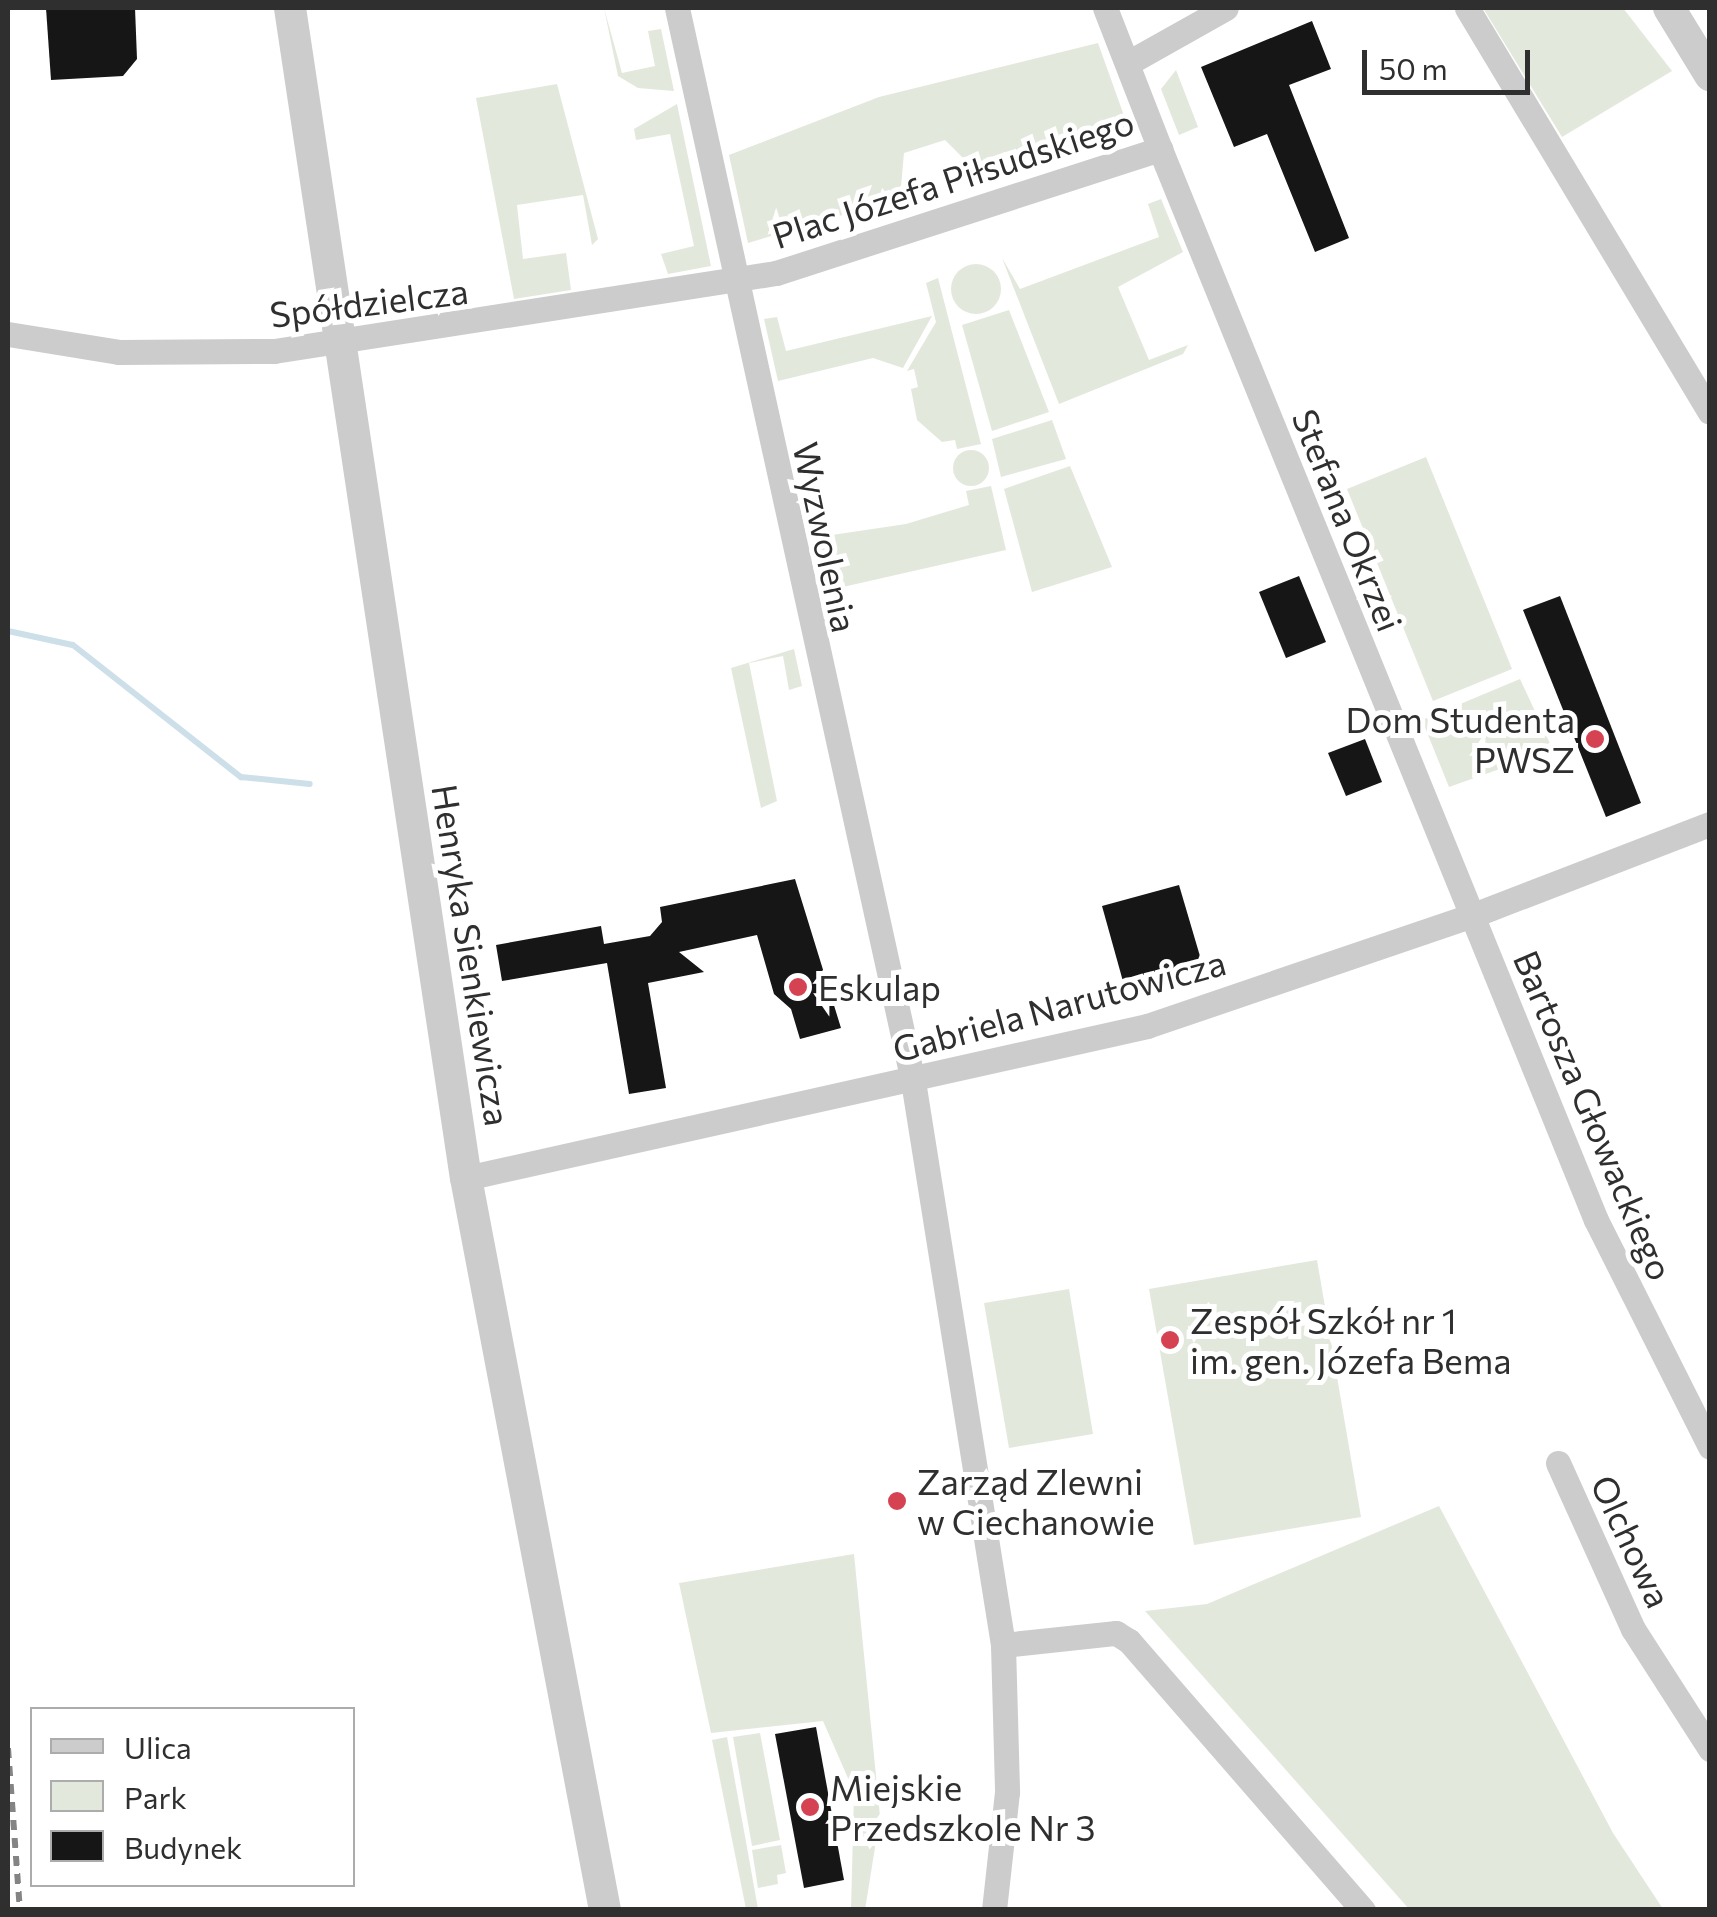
<!DOCTYPE html>
<html>
<head>
<meta charset="utf-8">
<style>
  body { margin:0 }
  #map { position:relative; width:1717px; height:1917px; overflow:hidden; background:#fff; font-family:Commissioner,sans-serif }
  div>[style] { position:absolute }
  .green>* { inset:0; background:#e3e8dc }
  .round { border-radius:50% }
  .stream>* { height:6px; margin:-3px; padding:0 3px; transform-origin:3px; border-radius:3px; background:#cddfe9 }
  .building>* { inset:0; background:#161616 }
  .minor>* { height:25px; margin:-12.5px; padding:0 12.5px; transform-origin:12.5px; border-radius:12.5px; background:#ccc }
  .tertiary>* { height:32px; margin:-16px; padding:0 16px; transform-origin:16px; border-radius:16px; background:#ccc }
  .rail>* { height:6px; margin-top:-3px; transform-origin:0; background:repeating-linear-gradient(90deg,#848484 0 10px,transparent 0 18px) }
  .dots>* { width:28px; height:28px; translate:-50% -50%; box-sizing:border-box; border:5px solid #fff; border-radius:50% }
  span { translate:-50% -50%; white-space:nowrap; text-align:center; line-height:1.15; -webkit-text-stroke:10px #fff; paint-order:stroke }
  .street-label { font-size:35px; color:#2f2f2f }
  .poi-label { font-size:35px; color:#2f2f2f }
  .right { translate:-100% -50%; text-align:right }
  .left { translate:0 -50%; text-align:left }
  .frame { position:absolute; inset:0; border:10px solid #2f2f2f; pointer-events:none }
  .legend { position:absolute; left:30px; top:1707px; width:325px; height:180px; box-sizing:border-box; background:#fff; border:2px solid #acacac; margin:0; padding:12px 18px; list-style:none; font-size:30px; color:#2f2f2f }
  .legend li { display:flex; align-items:center; gap:20px; height:50px }
  .legend b { width:50px; border:2px solid #acacac }
  .scale { position:absolute; left:1362px; top:50px; width:168px; height:45px; box-sizing:border-box; border:5px solid #2f2f2f; border-top:0; padding-left:12px; font-size:30px; line-height:35px; white-space:nowrap; color:#2f2f2f; -webkit-text-stroke:8px #fff; paint-order:stroke }
</style>
</head>
<body>
<div id="map">
  <div class="green">
    <i style="clip-path:polygon(604px 8px,622px 73px,655px 66px,648px 31px,661px 29px,674px 91px,638px 88px,618px 76px)"></i>
    <i style="clip-path:polygon(1483px 8px,1623px 8px,1672px 71px,1562px 137px)"></i>
    <i style="clip-path:polygon(1098px 43px,1127px 124px,1120px 131px,979px 174px,945px 140px,904px 153px,900px 198px,748px 243px,729px 155px,879px 97px)"></i>
    <i style="clip-path:polygon(1176px 70px,1198px 127px,1179px 135px,1161px 89px)"></i>
    <i style="clip-path:polygon(557px 84px,598px 239px,592px 245px,583px 195px,517px 205px,523px 259px,566px 253px,571px 290px,514px 299px,476px 98px)"></i>
    <i style="clip-path:polygon(677px 104px,711px 266px,668px 274px,661px 254px,694px 246px,670px 134px,636px 140px,634px 129px)"></i>
    <i style="clip-path:polygon(1161px 199px,1183px 252px,1118px 287px,1149px 360px,1188px 345px,1183px 354px,1059px 404px,1002px 258px,1020px 289px,1159px 237px,1148px 204px)"></i>
    <i class="round" style="left:951px;top:264px;width:50px;height:50px"></i>
    <i style="clip-path:polygon(938px 278px,981px 444px,957px 449px,955px 440px,942px 442px,917px 420px,911px 389px,918px 387px,914px 369px,907px 371px,936px 322px,926px 283px)"></i>
    <i style="clip-path:polygon(1009px 310px,1049px 412px,992px 431px,962px 325px)"></i>
    <i style="clip-path:polygon(932px 316px,903px 368px,873px 358px,778px 381px,764px 319px,777px 317px,786px 351px)"></i>
    <i style="clip-path:polygon(1052px 420px,1066px 459px,1001px 477px,992px 439px)"></i>
    <i class="round" style="left:953px;top:450px;width:36px;height:36px"></i>
    <i style="clip-path:polygon(1426px 457px,1512px 669px,1433px 701px,1347px 489px)"></i>
    <i style="clip-path:polygon(1070px 466px,1112px 567px,1032px 592px,1004px 489px)"></i>
    <i style="clip-path:polygon(991px 486px,1006px 550px,834px 589px,841px 628px,831px 630px,812px 538px,906px 524px,969px 505px,966px 491px)"></i>
    <i style="clip-path:polygon(794px 649px,802px 686px,789px 690px,783px 656px,749px 663px,777px 801px,761px 808px,731px 668px)"></i>
    <i style="clip-path:polygon(1520px 679px,1553px 750px,1449px 787px,1422px 720px)"></i>
    <i style="clip-path:polygon(1317px 1260px,1361px 1517px,1194px 1545px,1149px 1289px)"></i>
    <i style="clip-path:polygon(1069px 1289px,1093px 1434px,1009px 1448px,984px 1303px)"></i>
    <i style="clip-path:polygon(1439px 1506px,1613px 1833px,1663px 1909px,1409px 1909px,1145px 1611px,1207px 1604px)"></i>
    <i style="clip-path:polygon(854px 1554px,880px 1816px,865px 1910px,851px 1909px,854px 1792px,823px 1721px,711px 1733px,679px 1583px)"></i>
    <i style="clip-path:polygon(760px 1733px,780px 1840px,752px 1846px,733px 1737px)"></i>
    <i style="clip-path:polygon(727px 1737px,748px 1853px,758px 1909px,746px 1909px,712px 1740px)"></i>
    <i style="clip-path:polygon(781px 1845px,786px 1873px,777px 1875px,778px 1884px,758px 1888px,752px 1850px)"></i>
  </div>
  <div class="stream">
    <i style="left:8px;top:631px;width:66px;rotate:12.2deg"></i>
    <i style="left:73px;top:645px;width:214px;rotate:38.2deg"></i>
    <i style="left:241px;top:777px;width:69px;rotate:5.8deg"></i>
  </div>
  <div class="building">
    <i style="clip-path:polygon(46px 8px,135px 8px,137px 59px,123px 76px,51px 80px)"></i>
    <i style="clip-path:polygon(1312px 21px,1331px 69px,1289px 85px,1349px 238px,1315px 252px,1267px 134px,1234px 147px,1201px 67px)"></i>
    <i style="clip-path:polygon(1299px 576px,1326px 642px,1286px 658px,1259px 592px)"></i>
    <i style="clip-path:polygon(1560px 596px,1641px 803px,1606px 817px,1523px 610px)"></i>
    <i style="clip-path:polygon(1365px 739px,1382px 782px,1346px 796px,1328px 753px)"></i>
    <i style="clip-path:polygon(795px 879px,841px 1028px,800px 1039px,791px 1009px,774px 994px,757px 935px,679px 952px,704px 972px,648px 983px,666px 1088px,629px 1094px,607px 963px,502px 981px,496px 945px,601px 926px,604px 944px,650px 936px,662px 922px,660px 907px)"></i>
    <i style="clip-path:polygon(1179px 885px,1202px 963px,1124px 985px,1102px 906px)"></i>
    <i style="clip-path:polygon(816px 1727px,844px 1880px,804px 1888px,775px 1734px)"></i>
  </div>
  <div class="minor">
    <i style="left:677px;top:8px;width:1099px;rotate:77.6deg"></i>
    <i style="left:913px;top:1081px;width:571px;rotate:80.93deg"></i>
    <i style="left:1003px;top:1645px;width:147px;rotate:88.4deg"></i>
    <i style="left:1007px;top:1792px;width:119px;rotate:96.3deg"></i>
    <i style="left:1467px;top:8px;width:471px;rotate:59deg"></i>
    <i style="left:1128px;top:63px;width:112px;rotate:-29.3deg"></i>
    <i style="left:1160px;top:149px;width:1156px;rotate:67.85deg"></i>
    <i style="left:1596px;top:1220px;width:254px;rotate:63.3deg"></i>
    <i style="left:8px;top:334px;width:112px;rotate:9.2deg"></i>
    <i style="left:119px;top:352px;width:155px;rotate:-0.4deg"></i>
    <i style="left:274px;top:351px;width:508px;rotate:-8.83deg"></i>
    <i style="left:776px;top:273px;width:404px;rotate:-17.9deg"></i>
    <i style="left:1160px;top:149px;width:151px;rotate:-111.3deg"></i>
    <i style="left:466px;top:1178px;width:698px;rotate:-12.58deg"></i>
    <i style="left:1147px;top:1026px;width:342px;rotate:-18.8deg"></i>
    <i style="left:1471px;top:916px;width:256px;rotate:-21.1deg"></i>
    <i style="left:1558px;top:1463px;width:182px;rotate:65.7deg"></i>
    <i style="left:1633px;top:1629px;width:143px;rotate:57.3deg"></i>
    <i style="left:1003px;top:1645px;width:114px;rotate:-6.1deg"></i>
    <i style="left:1116px;top:1633px;width:15px;rotate:32deg"></i>
    <i style="left:1129px;top:1641px;width:357px;rotate:49deg"></i>
  </div>
  <div class="tertiary">
    <i style="left:290px;top:8px;width:1183px;rotate:81.45deg"></i>
    <i style="left:466px;top:1178px;width:745px;rotate:79.25deg"></i>
    <i style="left:1669px;top:8px;width:79px;rotate:58.5deg"></i>
  </div>
  <div class="rail">
    <i style="left:8px;top:1748px;width:162px;rotate:85.8deg"></i>
  </div>
  <div class="dots">
    <i style="left:1595px;top:739px;background:#d54352"></i>
    <i style="left:798px;top:987px;background:#d54352"></i>
    <i style="left:1170px;top:1340px;background:#d54352"></i>
    <i style="left:897px;top:1501px;background:#d54352"></i>
    <i style="left:810px;top:1807px;background:#d54352"></i>
  </div>
  <div class="street-label">
    <span style="left:953px;top:178px;rotate:-18deg">Plac Józefa Piłsudskiego</span>
    <span style="left:369px;top:302px;rotate:-7deg">Spółdzielcza</span>
    <span style="left:1348px;top:520px;rotate:68deg">Stefana Okrzei</span>
    <span style="left:826px;top:537px;rotate:78deg">Wyzwolenia</span>
    <span style="left:472px;top:955px;rotate:81deg">Henryka Sienkiewicza</span>
    <span style="left:1059px;top:1005px;rotate:-15deg">Gabriela Narutowicza</span>
    <span style="left:1594px;top:1115px;rotate:67deg">Bartosza Głowackiego</span>
    <span style="left:1632px;top:1541px;rotate:65deg">Olchowa</span>
  </div>
  <div class="poi-label">
    <span class="right" style="left:1575px;top:739px">Dom Studenta<br>PWSZ</span>
    <span class="left" style="left:818px;top:987px">Eskulap</span>
    <span class="left" style="left:1190px;top:1340px">Zespół Szkół nr 1<br>im. gen. Józefa Bema</span>
    <span class="left" style="left:917px;top:1501px">Zarząd Zlewni<br>w Ciechanowie</span>
    <span class="left" style="left:830px;top:1807px">Miejskie<br>Przedszkole Nr 3</span>
  </div>
  <div class="frame"></div>
  <ul class="legend">
  <li><b style="height:12px;background:#ccc"></b>Ulica</li>
  <li><b style="height:28px;background:#e3e8dc"></b>Park</li>
  <li><b style="height:28px;background:#161616"></b>Budynek</li>
  </ul>
  <div class="scale">50 m</div>
</div>
</body>
</html>
